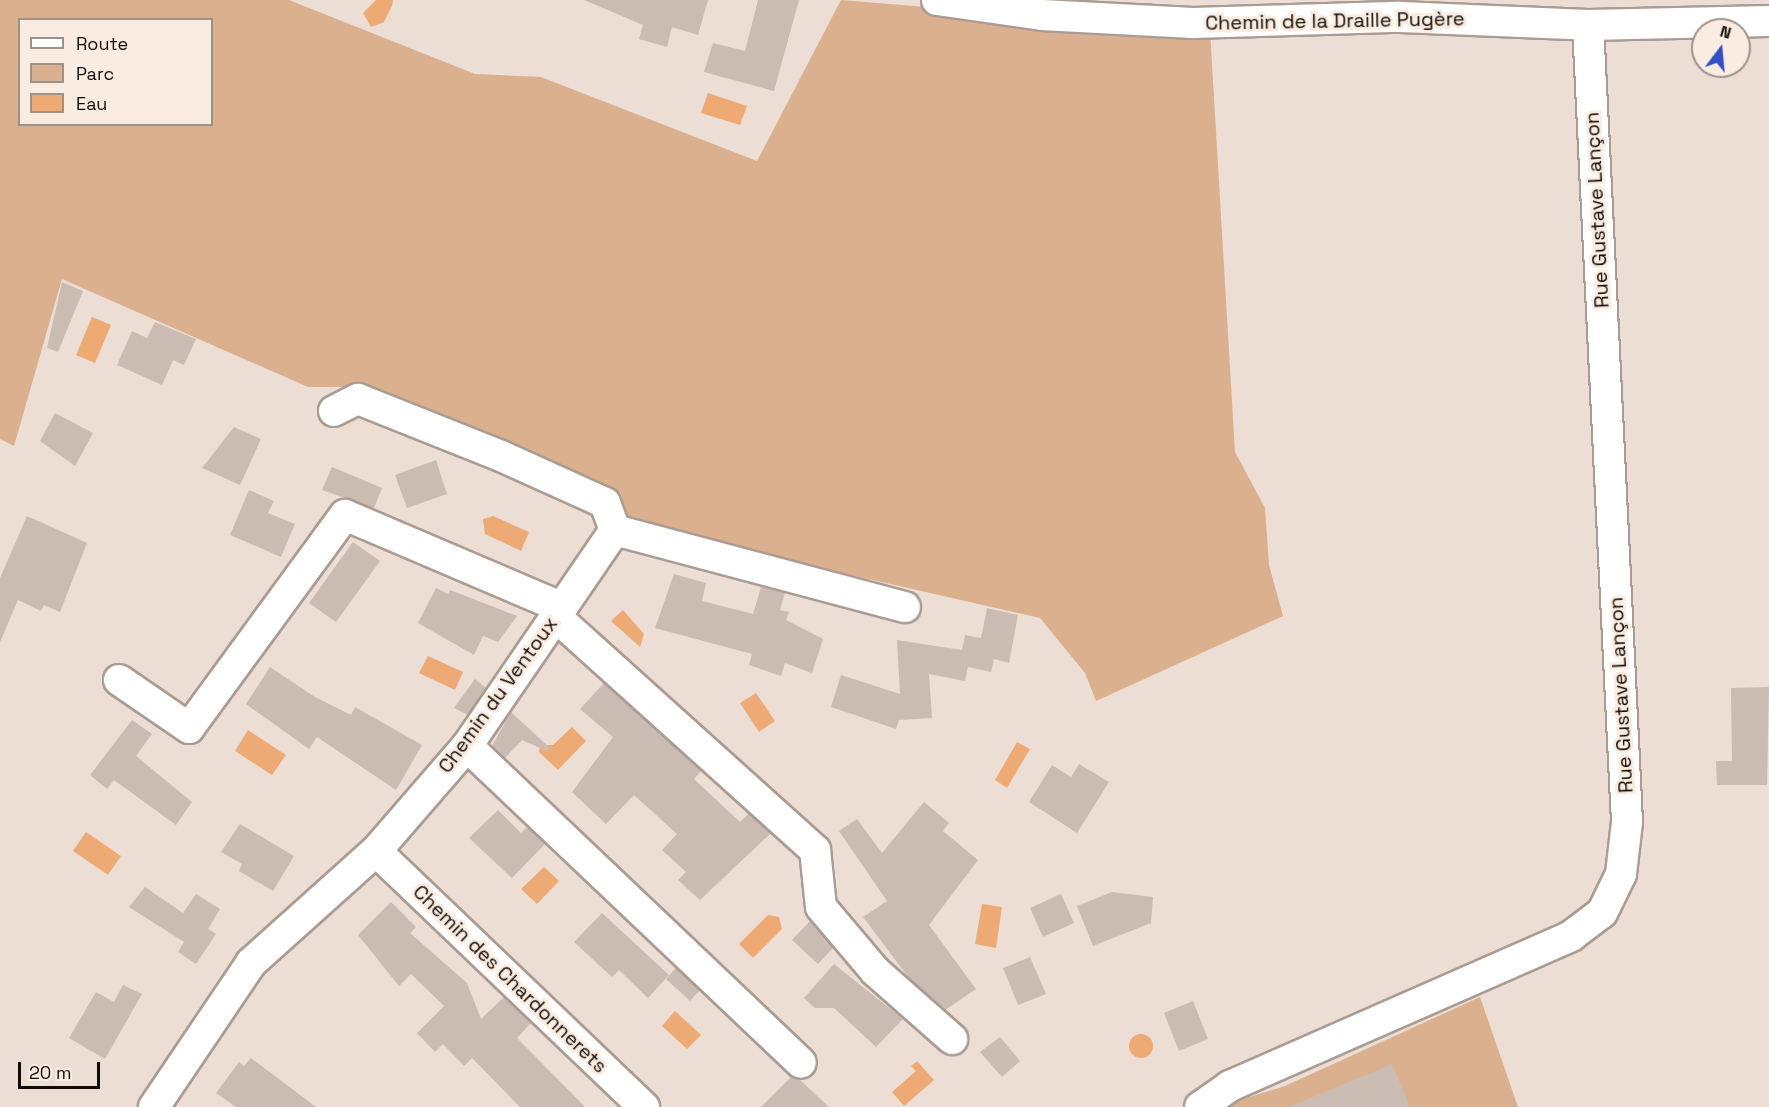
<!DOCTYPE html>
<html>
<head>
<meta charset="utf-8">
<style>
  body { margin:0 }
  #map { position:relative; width:1769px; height:1107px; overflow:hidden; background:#ecded4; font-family:"Space Grotesk",sans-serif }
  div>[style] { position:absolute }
  .green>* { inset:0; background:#dab08f }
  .water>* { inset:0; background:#eeaa75 }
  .round { border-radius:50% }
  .building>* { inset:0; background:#cabcb2 }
  .roads { filter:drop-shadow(2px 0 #aa9c93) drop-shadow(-2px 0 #aa9c93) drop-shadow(0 2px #aa9c93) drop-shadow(0 -2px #aa9c93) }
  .minor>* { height:30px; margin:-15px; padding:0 15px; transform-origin:15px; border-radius:15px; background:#fff }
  span { translate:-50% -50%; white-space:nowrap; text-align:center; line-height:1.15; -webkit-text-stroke:6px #faece1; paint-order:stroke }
  .street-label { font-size:20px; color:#100b08 }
  .legend { position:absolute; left:18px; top:18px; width:195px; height:108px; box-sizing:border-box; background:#faece1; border:2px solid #9c928a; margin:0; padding:8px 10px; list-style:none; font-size:18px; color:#100b08 }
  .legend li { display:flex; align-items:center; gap:12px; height:30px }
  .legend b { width:30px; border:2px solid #9c928a }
  .north { position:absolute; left:1691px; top:18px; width:60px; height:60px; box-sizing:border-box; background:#faece1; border:2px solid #9c928a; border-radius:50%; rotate:16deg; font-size:16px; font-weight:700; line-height:24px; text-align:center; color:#100b08 }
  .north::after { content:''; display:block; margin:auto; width:21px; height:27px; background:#344fc1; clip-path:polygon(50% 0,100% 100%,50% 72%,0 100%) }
  .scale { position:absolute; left:18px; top:1062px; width:82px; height:27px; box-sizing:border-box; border:3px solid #100b08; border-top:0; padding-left:8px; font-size:18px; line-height:21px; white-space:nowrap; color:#100b08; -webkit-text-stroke:4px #faece1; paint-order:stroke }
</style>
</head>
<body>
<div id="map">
  <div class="green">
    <i style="clip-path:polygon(evenodd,0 0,289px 0,475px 74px,541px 77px,757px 161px,841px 0,1210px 30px,1235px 452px,1265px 508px,1269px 565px,1283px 616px,1096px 701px,1085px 673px,1040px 618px,635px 526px,616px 497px,356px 387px,308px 387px,62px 279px,14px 446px,0 439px,0 0,20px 20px,212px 20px,212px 124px,20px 124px,20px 20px)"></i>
    <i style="clip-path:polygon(1480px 997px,1518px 1107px,1217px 1107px,1285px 1086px)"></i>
  </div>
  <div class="water">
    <i style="clip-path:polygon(376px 0,393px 0,392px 6px,384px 22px,371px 27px,363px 13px)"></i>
    <i style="clip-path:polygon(708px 93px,747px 106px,740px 125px,701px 113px)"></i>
    <i style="clip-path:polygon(92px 317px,111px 325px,95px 363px,76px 355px)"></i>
    <i style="clip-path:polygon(493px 516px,529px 532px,521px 551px,485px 534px,483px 519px)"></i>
    <i style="clip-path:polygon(623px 610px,644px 634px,640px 647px,611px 621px)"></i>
    <i style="clip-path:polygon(428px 656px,463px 672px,455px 690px,419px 673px)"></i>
    <i style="clip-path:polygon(756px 693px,775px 721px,759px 732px,740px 703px)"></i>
    <i style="clip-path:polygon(572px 727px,586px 741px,558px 770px,539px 752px,540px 745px,553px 745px)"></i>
    <i style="clip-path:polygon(248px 730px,286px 755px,272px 775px,235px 751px)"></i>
    <i style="clip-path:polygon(1017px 742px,1030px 749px,1007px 788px,995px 780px)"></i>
    <i style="clip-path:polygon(86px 832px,121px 856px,108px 875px,73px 851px)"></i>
    <i style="clip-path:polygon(544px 867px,559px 881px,537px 904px,521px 889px)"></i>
    <i style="clip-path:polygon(982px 904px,1002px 907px,996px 948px,975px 944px)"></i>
    <i style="clip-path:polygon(768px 915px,779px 917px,782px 929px,753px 958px,739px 944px)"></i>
    <i style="clip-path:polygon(675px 1011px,701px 1035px,687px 1049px,662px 1026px)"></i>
    <i class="round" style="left:1129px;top:1034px;width:24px;height:24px"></i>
    <i style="clip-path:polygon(917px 1061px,934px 1080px,904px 1106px,892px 1092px,916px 1071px,911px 1066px)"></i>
  </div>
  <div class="building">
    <i style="clip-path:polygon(584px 0,708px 0,698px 35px,672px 27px,667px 47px,639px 39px,643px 25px)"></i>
    <i style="clip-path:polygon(758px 0,799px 0,774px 91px,704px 72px,713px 43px,745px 51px)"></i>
    <i style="clip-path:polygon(62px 282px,83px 291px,58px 352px,47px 348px)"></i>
    <i style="clip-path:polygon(155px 322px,196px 339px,184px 365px,173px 360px,162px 385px,117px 365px,132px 331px,147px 338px)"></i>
    <i style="clip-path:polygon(55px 413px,93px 433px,75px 466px,40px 441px)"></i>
    <i style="clip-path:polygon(234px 427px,261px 439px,240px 485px,202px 468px)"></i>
    <i style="clip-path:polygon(436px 460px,447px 494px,407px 508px,395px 475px)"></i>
    <i style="clip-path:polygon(332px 467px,382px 488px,374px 508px,322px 490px)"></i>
    <i style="clip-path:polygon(249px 490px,274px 501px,268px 513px,295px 524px,281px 557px,230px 535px)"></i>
    <i style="clip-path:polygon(27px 516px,87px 543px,60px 612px,44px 605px,41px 611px,18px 600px,0 642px,0 578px)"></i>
    <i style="clip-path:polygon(353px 542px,380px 561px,336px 622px,309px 603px)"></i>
    <i style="clip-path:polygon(674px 574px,706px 583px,702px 601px,753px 614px,761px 587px,785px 593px,780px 610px,789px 612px,786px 620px,823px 639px,812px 673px,785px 663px,781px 676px,749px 665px,752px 654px,655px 628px)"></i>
    <i style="clip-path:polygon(436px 588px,448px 594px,450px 590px,517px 616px,498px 642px,483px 636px,474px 655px,418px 623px)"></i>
    <i style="clip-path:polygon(987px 608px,1018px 615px,1009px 663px,994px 659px,991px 672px,968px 667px,965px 681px,929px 674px,932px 718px,899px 720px,896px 729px,831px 707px,841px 675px,900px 694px,897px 640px,962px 650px,965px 635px,981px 638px)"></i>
    <i style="clip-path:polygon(270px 667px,315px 697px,351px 715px,355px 707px,422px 745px,396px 790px,317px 737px,309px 749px,246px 704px)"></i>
    <i style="clip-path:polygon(475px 679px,486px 688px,468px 715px,454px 708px)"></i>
    <i style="clip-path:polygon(604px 683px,701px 771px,694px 779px,740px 822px,749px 813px,771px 833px,700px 900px,678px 880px,686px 872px,662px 850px,677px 834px,634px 795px,606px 824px,572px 792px,613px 737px,580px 709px)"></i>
    <i style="clip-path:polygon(1769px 687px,1767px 785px,1717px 785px,1716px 761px,1732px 761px,1731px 688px)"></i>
    <i style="clip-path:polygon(511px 712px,550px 748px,547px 751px,522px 740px,505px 758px,492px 746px)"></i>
    <i style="clip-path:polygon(132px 720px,152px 734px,136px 756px,192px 802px,176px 825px,114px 780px,107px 789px,90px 775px)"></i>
    <i style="clip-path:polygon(1079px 764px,1109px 782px,1077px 833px,1029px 802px,1052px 765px,1071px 777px)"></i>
    <i style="clip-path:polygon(924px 802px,949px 823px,943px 831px,978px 860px,929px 925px,976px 989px,945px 1010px,909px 978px,863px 917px,887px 901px,839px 831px,857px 819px,882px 853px)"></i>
    <i style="clip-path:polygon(498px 810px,521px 833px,527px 827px,545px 844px,512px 878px,469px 838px)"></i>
    <i style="clip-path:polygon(240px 824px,294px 856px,273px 891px,239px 871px,242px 864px,221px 852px)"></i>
    <i style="clip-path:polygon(145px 887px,183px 913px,196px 894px,220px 909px,208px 929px,216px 934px,196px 964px,178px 952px,184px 942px,129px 907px)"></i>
    <i style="clip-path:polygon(1112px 892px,1153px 897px,1151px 923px,1093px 946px,1077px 906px)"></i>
    <i style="clip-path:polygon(1061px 894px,1074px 923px,1043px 937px,1030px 908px)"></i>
    <i style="clip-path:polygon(391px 902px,416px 927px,410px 933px,467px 983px,481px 1019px,504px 997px,531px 1023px,517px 1038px,585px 1107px,520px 1107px,472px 1058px,464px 1066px,443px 1044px,435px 1052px,417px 1033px,444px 1006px,411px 974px,399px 986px,358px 935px)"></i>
    <i style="clip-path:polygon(602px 913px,669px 975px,648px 998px,619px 970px,612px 977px,574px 942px)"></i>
    <i style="clip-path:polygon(810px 921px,833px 948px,818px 964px,792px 940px)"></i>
    <i style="clip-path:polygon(1030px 957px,1046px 994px,1018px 1005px,1003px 968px)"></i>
    <i style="clip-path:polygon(834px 964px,903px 1019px,876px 1047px,834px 1008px,815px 1008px,804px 998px)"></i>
    <i style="clip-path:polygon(676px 968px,700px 990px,690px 1001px,666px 979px)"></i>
    <i style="clip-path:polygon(123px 985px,142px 994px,105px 1059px,69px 1038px,96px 992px,114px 1002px)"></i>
    <i style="clip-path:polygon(1193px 1001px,1208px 1039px,1179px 1051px,1164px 1013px)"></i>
    <i style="clip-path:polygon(1000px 1037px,1020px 1061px,1002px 1077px,980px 1052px)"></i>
    <i style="clip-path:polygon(251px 1058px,316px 1107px,236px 1107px,216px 1093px,239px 1062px,244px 1066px)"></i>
    <i style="clip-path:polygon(1392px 1064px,1410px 1107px,1289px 1107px)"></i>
    <i style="clip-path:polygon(791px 1077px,800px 1080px,829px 1107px,761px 1107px)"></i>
  </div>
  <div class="roads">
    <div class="minor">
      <i style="left:937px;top:0;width:106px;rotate:8.1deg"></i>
      <i style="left:1042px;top:15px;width:151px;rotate:3deg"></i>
      <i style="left:1193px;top:23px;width:207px;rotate:-1.7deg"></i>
      <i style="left:1400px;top:17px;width:188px;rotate:2.4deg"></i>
      <i style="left:1588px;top:25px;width:181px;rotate:-1.3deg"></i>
      <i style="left:334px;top:411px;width:27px;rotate:-27deg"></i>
      <i style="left:358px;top:399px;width:154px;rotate:21.7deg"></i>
      <i style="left:501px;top:456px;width:114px;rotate:24.3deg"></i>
      <i style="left:605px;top:503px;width:29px;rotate:70deg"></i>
      <i style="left:615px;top:530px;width:300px;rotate:14.9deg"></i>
      <i style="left:555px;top:616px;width:350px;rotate:42deg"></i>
      <i style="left:815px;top:850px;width:57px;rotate:84deg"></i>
      <i style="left:821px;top:907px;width:84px;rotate:49.8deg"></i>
      <i style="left:875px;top:971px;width:103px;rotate:41.4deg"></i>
      <i style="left:119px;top:680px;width:85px;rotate:34.4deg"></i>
      <i style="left:189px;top:728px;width:264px;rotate:-53.8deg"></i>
      <i style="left:345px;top:515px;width:235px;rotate:23.1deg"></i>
      <i style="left:467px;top:746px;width:460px;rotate:43.5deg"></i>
      <i style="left:376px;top:851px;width:371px;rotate:43.7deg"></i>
      <i style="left:154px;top:1107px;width:174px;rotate:-56deg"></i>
      <i style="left:251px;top:963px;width:168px;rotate:-41.9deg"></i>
      <i style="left:376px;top:851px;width:139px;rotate:-49.1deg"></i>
      <i style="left:467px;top:746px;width:262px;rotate:-55.6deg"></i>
      <i style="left:1200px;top:1107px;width:37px;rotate:-35deg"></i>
      <i style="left:1230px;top:1086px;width:373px;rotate:-23.7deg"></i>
      <i style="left:1571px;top:936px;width:39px;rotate:-37deg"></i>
      <i style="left:1602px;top:913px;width:43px;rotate:-64deg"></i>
      <i style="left:1621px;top:874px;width:52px;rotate:-83.4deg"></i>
      <i style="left:1627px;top:822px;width:798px;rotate:-92.8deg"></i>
    </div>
  </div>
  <div class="street-label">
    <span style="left:1335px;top:21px;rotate:-1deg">Chemin de la Draille Pugère</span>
    <span style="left:1597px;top:210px;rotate:-93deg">Rue Gustave Lançon</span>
    <span style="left:498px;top:695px;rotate:-54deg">Chemin du Ventoux</span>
    <span style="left:1621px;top:695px;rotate:-93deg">Rue Gustave Lançon</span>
    <span style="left:510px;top:979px;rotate:44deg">Chemin des Chardonnerets</span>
  </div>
  <ul class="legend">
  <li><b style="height:8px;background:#fff"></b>Route</li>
  <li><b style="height:16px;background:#dab08f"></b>Parc</li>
  <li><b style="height:16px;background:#eeaa75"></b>Eau</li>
  </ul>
  <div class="north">N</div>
  <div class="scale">20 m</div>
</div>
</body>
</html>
